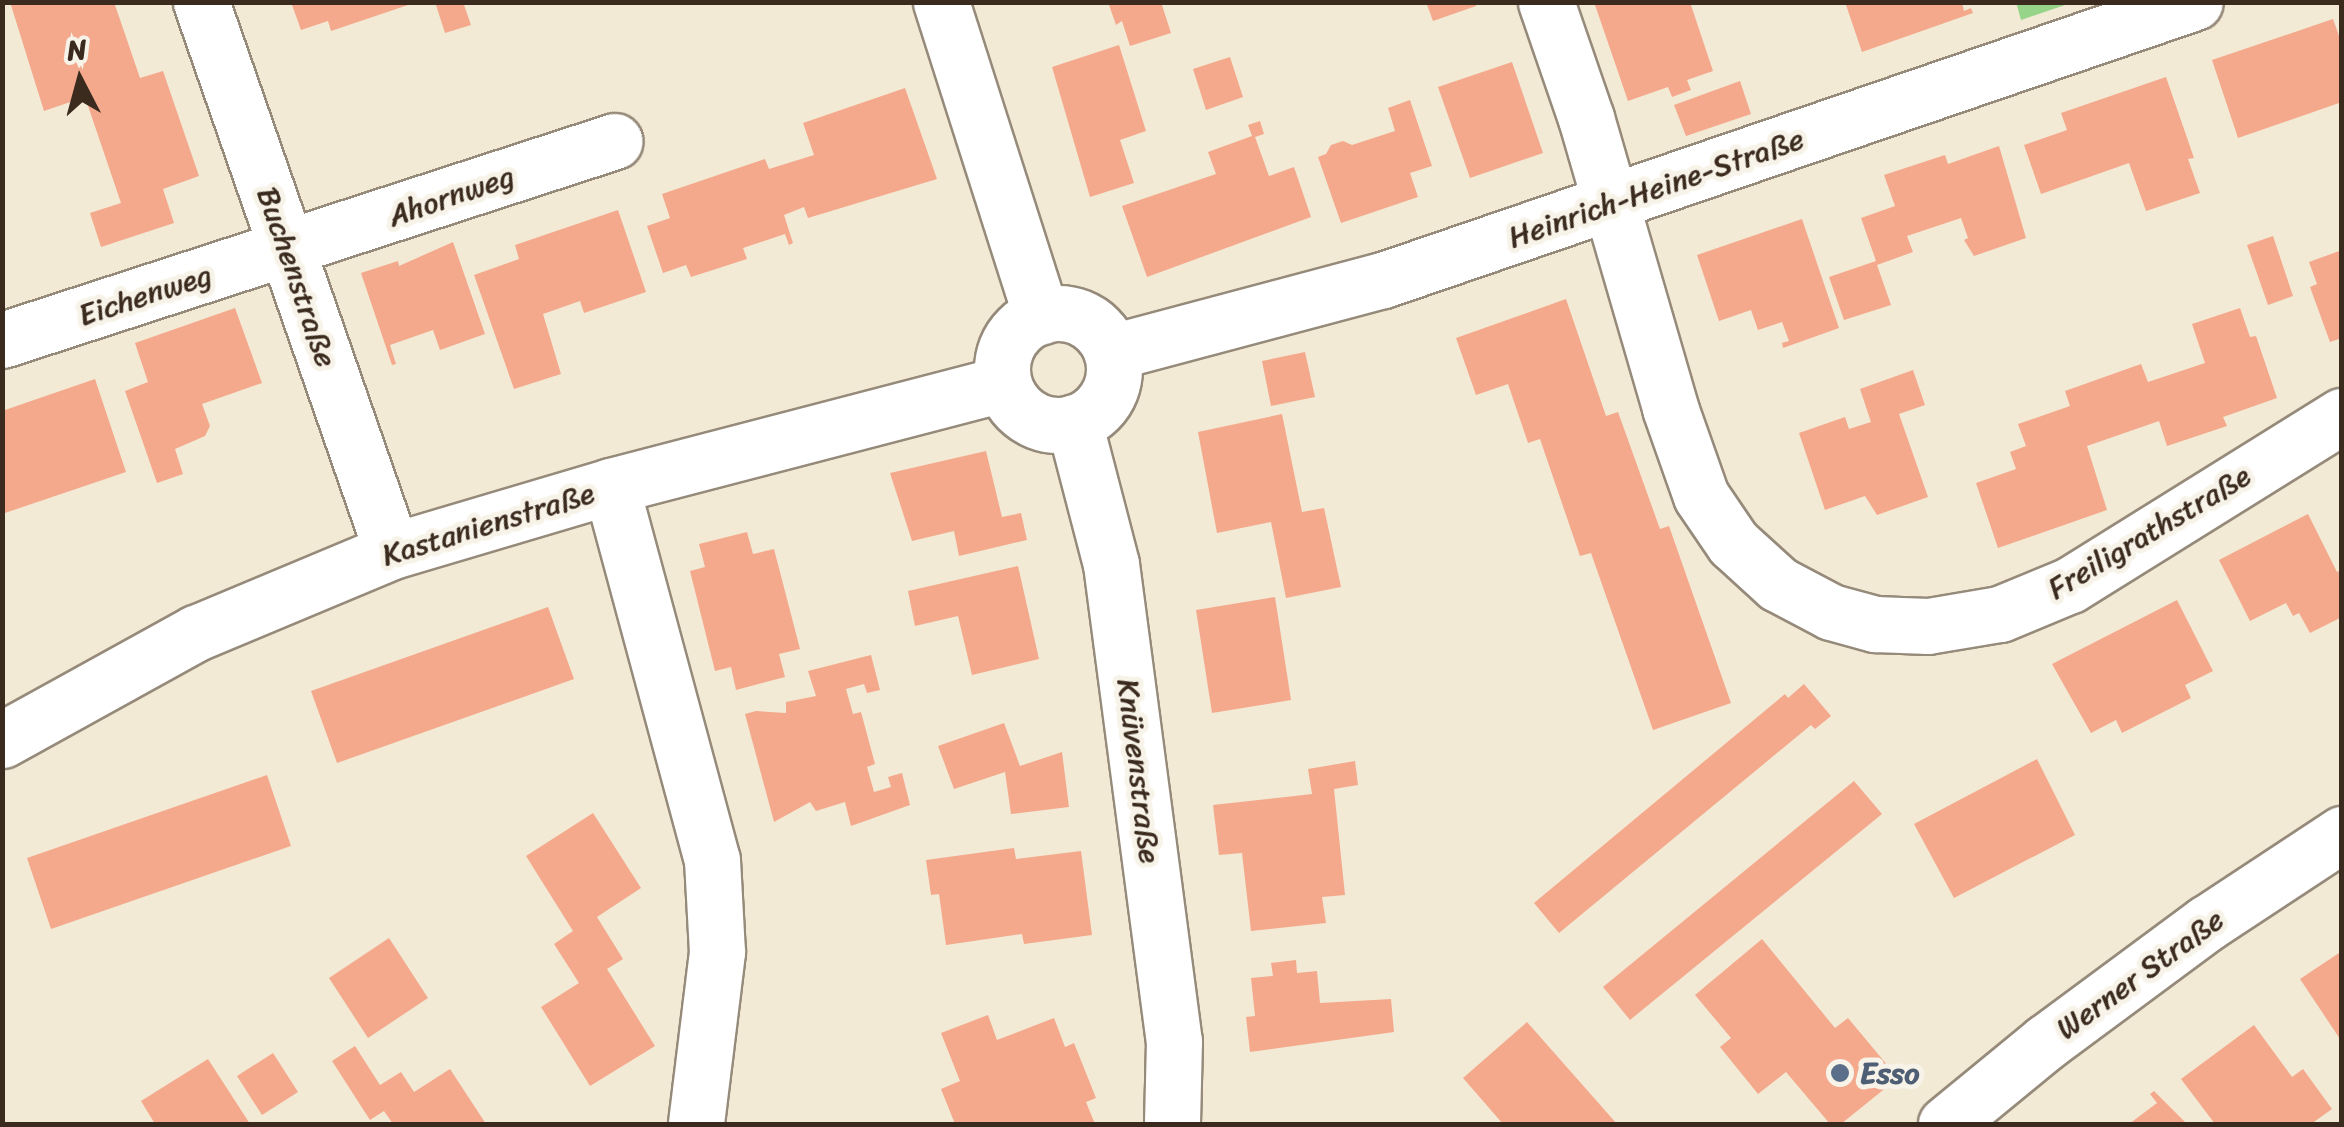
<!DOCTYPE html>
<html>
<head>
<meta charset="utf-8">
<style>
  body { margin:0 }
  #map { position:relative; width:2344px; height:1127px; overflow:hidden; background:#f2ead5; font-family:Sriracha,sans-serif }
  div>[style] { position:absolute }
  .green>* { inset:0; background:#96d48a }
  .building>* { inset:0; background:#f4a98d }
  .roads { filter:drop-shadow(2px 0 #968a7a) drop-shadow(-2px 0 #968a7a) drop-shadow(0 2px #968a7a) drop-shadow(0 -2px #968a7a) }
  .minor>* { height:55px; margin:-27.5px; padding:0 27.5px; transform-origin:27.5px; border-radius:27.5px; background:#fff }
  .minor>.ring { margin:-27.5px; padding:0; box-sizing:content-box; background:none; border:55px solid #fff; border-radius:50% }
  .major>* { height:55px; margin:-27.5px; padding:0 27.5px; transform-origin:27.5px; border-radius:27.5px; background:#fff }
  .dots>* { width:28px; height:28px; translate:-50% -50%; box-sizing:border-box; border:5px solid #f7f3e8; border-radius:50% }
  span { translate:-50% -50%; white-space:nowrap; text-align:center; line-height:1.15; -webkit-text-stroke:10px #f7f3e8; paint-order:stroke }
  .street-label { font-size:30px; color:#3b2a1e }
  .service-label { font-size:30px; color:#4e5e75; font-weight:700 }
  .left { translate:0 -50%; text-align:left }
  .frame { position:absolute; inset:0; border:5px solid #3b2a1e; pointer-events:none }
  .north { position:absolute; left:30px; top:30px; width:100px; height:100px; -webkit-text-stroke:8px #f7f3e8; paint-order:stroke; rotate:354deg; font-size:28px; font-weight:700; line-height:40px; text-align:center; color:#3b2a1e }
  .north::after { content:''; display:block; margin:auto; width:35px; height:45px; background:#3b2a1e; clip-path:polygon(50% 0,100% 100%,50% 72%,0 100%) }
</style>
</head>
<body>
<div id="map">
  <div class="green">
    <i style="clip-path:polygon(2016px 2px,2071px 2px,2071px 3px,2021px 20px)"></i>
  </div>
  <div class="building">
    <i style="clip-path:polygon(10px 2px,114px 2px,140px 78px,163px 71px,199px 176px,163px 189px,174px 223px,101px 247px,90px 213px,121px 203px,85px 97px,44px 111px)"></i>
    <i style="clip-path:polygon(291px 2px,413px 2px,414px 3px,331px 31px,328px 21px,301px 30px)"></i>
    <i style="clip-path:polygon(435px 2px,463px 2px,471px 25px,445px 33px)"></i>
    <i style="clip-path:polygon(1108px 2px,1161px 2px,1171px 33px,1130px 46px,1122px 21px,1116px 25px)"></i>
    <i style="clip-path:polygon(1426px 2px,1475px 2px,1476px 6px,1433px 21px)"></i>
    <i style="clip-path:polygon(1594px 2px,1690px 2px,1713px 71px,1687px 80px,1691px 90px,1672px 97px,1668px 87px,1628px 101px)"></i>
    <i style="clip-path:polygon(1845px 2px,1962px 2px,1964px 11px,1971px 8px,1973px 13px,1862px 52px)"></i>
    <i style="clip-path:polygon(2333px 19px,2342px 44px,2342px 102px,2238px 138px,2212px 60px)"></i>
    <i style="clip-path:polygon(1119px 45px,1146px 131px,1120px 140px,1134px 183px,1090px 197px,1052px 67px)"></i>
    <i style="clip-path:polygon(1230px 57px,1243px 97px,1206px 110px,1193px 69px)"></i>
    <i style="clip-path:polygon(1512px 62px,1543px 153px,1470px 178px,1438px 87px)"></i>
    <i style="clip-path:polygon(2166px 77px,2194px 158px,2188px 159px,2200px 193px,2146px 211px,2129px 163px,2041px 194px,2024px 145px,2067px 130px,2061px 113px)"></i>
    <i style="clip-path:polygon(1740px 81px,1751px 114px,1686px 136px,1674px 105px)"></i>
    <i style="clip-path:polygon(905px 88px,937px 179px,808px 218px,804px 207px,784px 215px,793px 243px,789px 245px,785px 234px,743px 248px,747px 259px,691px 277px,686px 265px,663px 273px,647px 226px,670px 218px,662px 194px,765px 159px,769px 169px,814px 155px,803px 123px)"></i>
    <i style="clip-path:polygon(1410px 100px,1432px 166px,1410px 173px,1418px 197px,1341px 223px,1318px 157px,1326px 154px,1331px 145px,1343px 141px,1352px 145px,1395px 131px,1388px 108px)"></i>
    <i style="clip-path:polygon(1260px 121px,1264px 134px,1255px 137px,1269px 176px,1294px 167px,1311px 217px,1147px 277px,1122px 206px,1216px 174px,1208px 152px,1252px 136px,1248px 125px)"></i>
    <i style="clip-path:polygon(1999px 146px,2026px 238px,1974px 256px,1964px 240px,1968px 238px,1961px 218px,1907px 236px,1913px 252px,1877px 265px,1891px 305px,1844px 320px,1829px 277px,1876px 261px,1861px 218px,1895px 206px,1884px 175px,1945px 155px,1948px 164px)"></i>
    <i style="clip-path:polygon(618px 210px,646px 292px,584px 313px,580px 301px,543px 314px,561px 374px,514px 389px,474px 275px,519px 259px,515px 245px)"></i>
    <i style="clip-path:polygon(1802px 219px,1839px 328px,1783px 348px,1782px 343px,1789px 341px,1782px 322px,1758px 330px,1751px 310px,1719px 321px,1697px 255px)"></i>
    <i style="clip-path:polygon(2273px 236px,2293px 296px,2268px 305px,2247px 245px)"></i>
    <i style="clip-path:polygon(453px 242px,485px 334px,440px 350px,433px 330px,390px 345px,396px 364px,392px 365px,361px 273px,398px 261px,399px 266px)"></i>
    <i style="clip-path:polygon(2342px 250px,2342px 338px,2330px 342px,2310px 287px,2317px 284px,2309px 262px)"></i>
    <i style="clip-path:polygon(1566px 299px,1606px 416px,1618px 412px,1660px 529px,1669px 526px,1731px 703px,1653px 730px,1591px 553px,1580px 556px,1540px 439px,1528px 443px,1508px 384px,1476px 395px,1456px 338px)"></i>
    <i style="clip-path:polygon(235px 308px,262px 383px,202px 404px,210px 426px,205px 436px,175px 449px,183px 474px,157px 483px,125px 391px,148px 382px,135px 343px)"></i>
    <i style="clip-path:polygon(2240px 308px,2250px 337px,2256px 336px,2277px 398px,2223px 417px,2227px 426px,2167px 446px,2159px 421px,2087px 446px,2107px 510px,1998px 548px,1976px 483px,2016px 469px,2010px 452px,2026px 446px,2018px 424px,2070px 406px,2065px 391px,2141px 364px,2148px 382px,2205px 363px,2192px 324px)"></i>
    <i style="clip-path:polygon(1305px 352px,1315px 397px,1271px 406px,1262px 361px)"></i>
    <i style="clip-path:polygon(1913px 370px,1925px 405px,1899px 414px,1928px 497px,1877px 515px,1865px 496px,1825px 510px,1799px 433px,1845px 417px,1849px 429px,1871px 422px,1860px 389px)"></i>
    <i style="clip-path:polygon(95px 379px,126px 472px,2px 514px,2px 411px)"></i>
    <i style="clip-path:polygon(1282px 414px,1302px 512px,1324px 508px,1341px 587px,1286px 598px,1271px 522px,1217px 533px,1198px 432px)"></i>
    <i style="clip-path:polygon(986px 451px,1002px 517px,1021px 513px,1027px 540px,959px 556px,954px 531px,912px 541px,890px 473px)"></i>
    <i style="clip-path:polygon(2308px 514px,2337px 572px,2342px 570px,2342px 617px,2310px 633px,2299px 613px,2293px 616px,2286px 603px,2250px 621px,2219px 560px)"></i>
    <i style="clip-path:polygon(747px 532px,753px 554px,774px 549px,800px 649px,779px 654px,785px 677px,736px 690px,731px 667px,715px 671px,690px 571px,705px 567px,699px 544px)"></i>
    <i style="clip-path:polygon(1018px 566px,1039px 659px,972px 675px,958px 616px,915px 626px,908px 591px)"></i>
    <i style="clip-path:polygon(1275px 597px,1291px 700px,1212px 713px,1196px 610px)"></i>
    <i style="clip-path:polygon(2177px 600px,2213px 671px,2185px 685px,2191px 698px,2122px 733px,2116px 720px,2091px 733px,2052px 664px)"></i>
    <i style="clip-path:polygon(548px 607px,574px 679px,337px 763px,311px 691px)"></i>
    <i style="clip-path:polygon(871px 655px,880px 690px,867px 693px,864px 684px,846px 689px,853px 714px,861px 712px,875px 764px,867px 767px,874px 792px,891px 787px,888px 777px,902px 773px,910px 805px,851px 826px,845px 802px,816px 811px,810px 802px,774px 822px,745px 714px,756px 711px,786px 713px,786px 702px,816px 696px,808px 671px)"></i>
    <i style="clip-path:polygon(1804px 684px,1831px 716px,1815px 729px,1811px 725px,1559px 933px,1534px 903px,1785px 694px,1788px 698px)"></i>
    <i style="clip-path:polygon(1004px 723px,1020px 766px,1062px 752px,1069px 807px,1011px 814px,1005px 772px,954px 789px,938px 746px)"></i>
    <i style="clip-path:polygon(2037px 759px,2075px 835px,1954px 898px,1914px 824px)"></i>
    <i style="clip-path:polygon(1355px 761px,1358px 785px,1334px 789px,1345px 895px,1322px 897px,1326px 923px,1251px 931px,1242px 853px,1219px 855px,1213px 805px,1312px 794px,1308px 769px)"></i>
    <i style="clip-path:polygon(267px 775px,291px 846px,51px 929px,27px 858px)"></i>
    <i style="clip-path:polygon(1854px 781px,1882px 814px,1630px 1020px,1603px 987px)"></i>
    <i style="clip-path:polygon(593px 813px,641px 888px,597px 917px,623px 959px,607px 969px,655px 1046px,590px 1086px,541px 1007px,579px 983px,554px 944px,573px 931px,526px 856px)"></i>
    <i style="clip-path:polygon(1014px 848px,1016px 859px,1081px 851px,1092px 935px,1024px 944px,1022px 934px,946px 945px,939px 894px,931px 895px,926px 860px)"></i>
    <i style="clip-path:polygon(389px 938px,428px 998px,368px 1038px,329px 978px)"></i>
    <i style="clip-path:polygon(1762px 939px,1835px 1028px,1848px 1018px,1898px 1078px,1841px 1124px,1830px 1124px,1786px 1072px,1758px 1094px,1720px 1047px,1731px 1038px,1695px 995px)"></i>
    <i style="clip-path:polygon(2342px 951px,2342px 1042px,2300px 979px)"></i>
    <i style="clip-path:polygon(1296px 960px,1297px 973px,1317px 971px,1320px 1003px,1391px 999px,1394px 1032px,1250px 1052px,1246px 1017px,1255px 1016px,1251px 978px,1273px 976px,1271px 963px)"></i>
    <i style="clip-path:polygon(988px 1015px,997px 1040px,1054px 1018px,1065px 1047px,1074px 1043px,1096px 1098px,1086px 1102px,1095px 1124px,955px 1124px,941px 1089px,960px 1081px,941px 1033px)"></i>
    <i style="clip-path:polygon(1527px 1022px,1617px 1124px,1503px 1124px,1463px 1078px)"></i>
    <i style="clip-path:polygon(2254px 1025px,2292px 1077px,2303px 1069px,2332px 1109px,2311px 1124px,2215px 1124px,2181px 1079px)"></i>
    <i style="clip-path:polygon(355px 1046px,380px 1085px,401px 1072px,414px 1092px,450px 1069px,486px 1124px,393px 1124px,384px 1111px,370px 1120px,332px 1061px)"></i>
    <i style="clip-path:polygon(273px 1053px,298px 1092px,262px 1115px,237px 1076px)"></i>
    <i style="clip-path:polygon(208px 1059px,250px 1124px,155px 1124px,141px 1101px)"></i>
    <i style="clip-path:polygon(2154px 1091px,2187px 1124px,2129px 1124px,2157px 1103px,2150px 1094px)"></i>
  </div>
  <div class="roads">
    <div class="minor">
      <i style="left:201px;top:2px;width:581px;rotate:70.82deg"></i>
      <i style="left:941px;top:2px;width:330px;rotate:72.3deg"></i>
      <i style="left:1546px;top:2px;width:123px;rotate:71deg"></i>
      <i style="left:1586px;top:118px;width:302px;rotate:73.8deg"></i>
      <i style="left:1670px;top:408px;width:93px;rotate:70.6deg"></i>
      <i style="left:1701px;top:496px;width:57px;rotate:55.8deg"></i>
      <i style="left:1733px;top:543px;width:61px;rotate:42.3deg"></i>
      <i style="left:1778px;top:584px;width:60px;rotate:27.8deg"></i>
      <i style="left:1831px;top:612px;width:46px;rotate:15.3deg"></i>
      <i style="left:1875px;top:624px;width:53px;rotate:2.2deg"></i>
      <i style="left:1928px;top:626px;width:73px;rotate:-9.5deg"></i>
      <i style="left:2000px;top:614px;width:76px;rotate:-22.5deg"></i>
      <i style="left:2070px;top:585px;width:320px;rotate:-31.9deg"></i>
      <i class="ring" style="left:1002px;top:313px;width:57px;height:57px"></i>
      <i style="left:2px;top:340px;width:644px;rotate:-17.99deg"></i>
      <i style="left:1112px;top:352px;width:280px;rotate:-14.9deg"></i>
      <i style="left:1383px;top:280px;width:858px;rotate:-18.9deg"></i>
      <i style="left:1074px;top:422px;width:147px;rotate:75.4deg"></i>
      <i style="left:1111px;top:564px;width:481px;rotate:82.5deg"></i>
      <i style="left:1174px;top:1041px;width:83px;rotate:91.4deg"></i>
      <i style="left:611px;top:486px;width:387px;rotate:74.9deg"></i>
      <i style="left:712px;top:860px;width:92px;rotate:86.9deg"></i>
      <i style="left:717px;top:952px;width:173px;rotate:97deg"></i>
      <i style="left:2px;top:740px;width:222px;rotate:-28.9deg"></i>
      <i style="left:196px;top:633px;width:212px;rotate:-22.7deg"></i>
      <i style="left:392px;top:551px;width:228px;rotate:-16.5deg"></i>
      <i style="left:611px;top:486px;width:405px;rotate:-14.6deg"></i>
    </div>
    <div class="major">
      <i style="left:1946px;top:1124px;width:129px;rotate:-39.4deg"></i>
      <i style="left:2046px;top:1042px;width:200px;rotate:-36.5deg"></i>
      <i style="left:2207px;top:923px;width:162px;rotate:-33.4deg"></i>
    </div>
  </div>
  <div class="dots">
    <i style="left:1840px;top:1073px;background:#5c6f8a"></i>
  </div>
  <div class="street-label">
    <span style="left:1656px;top:188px;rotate:-19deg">Heinrich-Heine-Straße</span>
    <span style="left:451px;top:196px;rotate:-19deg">Ahornweg</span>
    <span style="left:297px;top:277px;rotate:71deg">Buchenstraße</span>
    <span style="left:145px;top:295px;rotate:-18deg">Eichenweg</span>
    <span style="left:488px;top:524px;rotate:-17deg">Kastanienstraße</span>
    <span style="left:2149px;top:532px;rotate:-31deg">Freiligrathstraße</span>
    <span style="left:1139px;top:771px;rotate:83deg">Knüvenstraße</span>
    <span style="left:2140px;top:974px;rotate:-36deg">Werner Straße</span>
  </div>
  <div class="service-label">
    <span class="left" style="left:1860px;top:1073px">Esso</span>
  </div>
  <div class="frame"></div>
  <div class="north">N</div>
</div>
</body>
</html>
